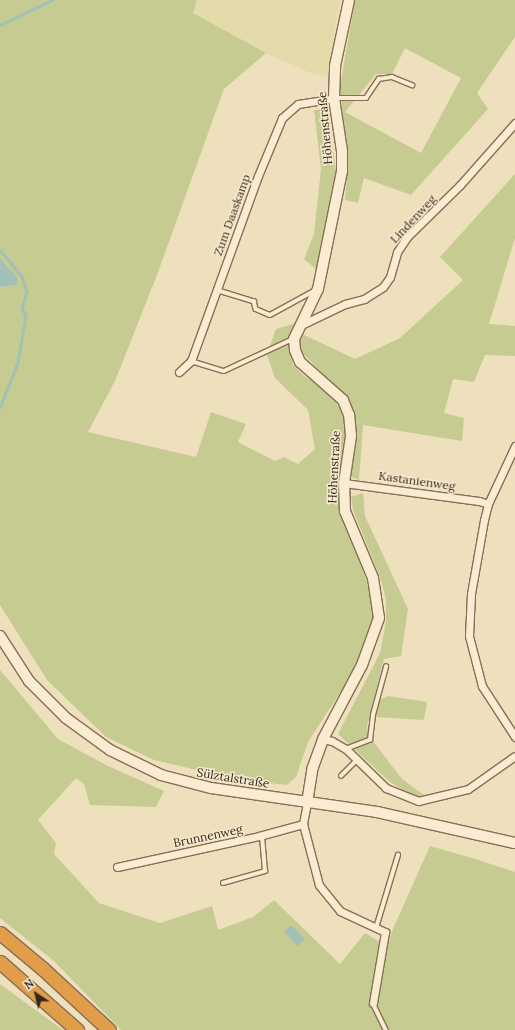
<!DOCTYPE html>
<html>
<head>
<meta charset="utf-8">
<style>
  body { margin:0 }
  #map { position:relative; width:515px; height:1030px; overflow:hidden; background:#eedfbd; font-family:Lora,serif }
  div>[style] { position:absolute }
  .farmland>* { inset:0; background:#e4daaa }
  .green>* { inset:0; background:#c6cc91 }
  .water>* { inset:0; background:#a1c0b6 }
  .stream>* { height:2.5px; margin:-1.25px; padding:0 1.25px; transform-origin:1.25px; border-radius:1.25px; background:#a1c0b6 }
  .roads { filter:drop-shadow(1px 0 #876f56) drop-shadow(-1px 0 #876f56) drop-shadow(0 1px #876f56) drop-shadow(0 -1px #876f56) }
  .service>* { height:3.5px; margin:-1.75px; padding:0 1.75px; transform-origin:1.75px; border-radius:1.75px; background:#f9ecd0 }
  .minor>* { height:7px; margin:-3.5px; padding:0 3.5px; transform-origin:3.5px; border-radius:3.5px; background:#f9ecd0 }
  .secondary>* { height:10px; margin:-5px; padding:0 5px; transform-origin:5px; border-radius:5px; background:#f9ecd0 }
  .motorway>* { height:13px; margin:-6.5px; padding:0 6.5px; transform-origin:6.5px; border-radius:6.5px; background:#e29d4a }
  span { translate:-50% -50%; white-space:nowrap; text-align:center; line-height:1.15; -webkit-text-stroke:3px #f6e9cd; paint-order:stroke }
  .street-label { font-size:12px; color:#35271b }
  .north { position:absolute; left:16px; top:974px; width:40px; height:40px; -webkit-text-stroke:3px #f6e9cd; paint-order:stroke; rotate:325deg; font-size:11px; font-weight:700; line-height:16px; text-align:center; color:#35271b }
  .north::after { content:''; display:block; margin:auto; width:14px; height:18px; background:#35271b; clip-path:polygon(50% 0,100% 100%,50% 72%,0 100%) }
</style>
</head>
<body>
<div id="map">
  <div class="farmland">
    <i style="clip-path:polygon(197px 0,340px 0,327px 76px,313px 74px,266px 53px,193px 13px)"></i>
  </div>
  <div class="green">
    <i style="clip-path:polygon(0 0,197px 0,193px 13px,266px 53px,224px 89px,157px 275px,115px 381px,88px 432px,196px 457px,211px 412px,246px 424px,238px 442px,275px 461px,284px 457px,298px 464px,315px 449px,308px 410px,275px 378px,267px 355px,276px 329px,296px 323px,289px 339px,293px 365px,304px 376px,330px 392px,344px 416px,346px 438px,341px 510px,373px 599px,374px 615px,360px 662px,308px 742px,296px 777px,287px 785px,240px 780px,154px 760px,106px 737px,47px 680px,0 605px,0 287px,18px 285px,17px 277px,0 258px)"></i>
    <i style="clip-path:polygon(evenodd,355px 0,515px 0,515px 37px,477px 93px,488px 109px,411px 195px,364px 178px,358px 203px,345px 200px,348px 166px,340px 87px,355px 0,405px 48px,461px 78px,421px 153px,345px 112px,376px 74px,392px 74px,405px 48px)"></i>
    <i style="clip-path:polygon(327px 109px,336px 171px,325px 237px,316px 269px,304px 259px,314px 234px,321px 169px,314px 110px)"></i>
    <i style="clip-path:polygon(515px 174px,515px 238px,489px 324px,515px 326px,515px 356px,485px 355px,474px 382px,453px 379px,444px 413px,464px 418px,462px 441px,363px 425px,359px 480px,351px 477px,354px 436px,347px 400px,300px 350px,302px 334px,355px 359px,400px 338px,463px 280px,440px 257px)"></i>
    <i style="clip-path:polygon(363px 493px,365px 516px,408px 609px,401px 656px,384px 659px,367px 726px,369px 736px,402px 779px,424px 795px,415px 797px,390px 782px,338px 734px,380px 653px,386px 622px,386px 600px,381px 580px,353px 510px,351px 497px)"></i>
    <i style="clip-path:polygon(0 670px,58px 739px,108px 766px,164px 791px,156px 807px,90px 805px,84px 784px,76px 778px,38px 820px,56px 843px,54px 854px,99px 903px,160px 923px,212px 906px,218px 930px,253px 917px,274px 900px,340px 964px,365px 933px,381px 943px,374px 998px,392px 931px,430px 846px,472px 858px,515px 872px,515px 1030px,121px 1030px,54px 961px,0 918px)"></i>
    <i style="clip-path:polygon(388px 696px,427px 702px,424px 720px,375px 717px,380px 700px)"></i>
    <i style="clip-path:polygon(0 984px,63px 1030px,0 1030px)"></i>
  </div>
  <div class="water">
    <i style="clip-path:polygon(0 258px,17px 277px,18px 285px,0 287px)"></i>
    <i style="clip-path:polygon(291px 925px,305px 939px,298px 946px,284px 932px)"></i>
  </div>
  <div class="stream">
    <i style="left:0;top:25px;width:58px;rotate:-25.7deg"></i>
    <i style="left:0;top:250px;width:34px;rotate:50deg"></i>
    <i style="left:22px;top:276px;width:17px;rotate:73deg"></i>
    <i style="left:27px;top:292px;width:17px;rotate:107deg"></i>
    <i style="left:22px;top:308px;width:9px;rotate:63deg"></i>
    <i style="left:26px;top:316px;width:48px;rotate:99.7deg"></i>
    <i style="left:18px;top:363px;width:48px;rotate:111.8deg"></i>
  </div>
  <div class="roads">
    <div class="service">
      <i style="left:335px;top:98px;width:31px"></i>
      <i style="left:366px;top:98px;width:23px;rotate:-56deg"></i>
      <i style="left:379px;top:79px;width:13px;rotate:-9deg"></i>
      <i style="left:392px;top:77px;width:22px;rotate:22deg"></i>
      <i style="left:217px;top:290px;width:39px;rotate:17deg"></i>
      <i style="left:254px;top:301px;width:8px;rotate:76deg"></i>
      <i style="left:256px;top:309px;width:15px;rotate:23deg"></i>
      <i style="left:270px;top:315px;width:50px;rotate:-28.6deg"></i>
      <i style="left:191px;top:361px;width:34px;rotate:17deg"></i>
      <i style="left:224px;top:371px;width:76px;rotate:-24.9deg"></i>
      <i style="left:346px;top:749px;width:26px;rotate:-21deg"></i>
      <i style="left:370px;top:740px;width:25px;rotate:-83deg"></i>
      <i style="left:373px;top:715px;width:50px;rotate:-74.8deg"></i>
      <i style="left:341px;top:776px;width:24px;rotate:-45deg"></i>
      <i style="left:223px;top:883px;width:44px;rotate:-15.9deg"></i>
      <i style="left:265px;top:871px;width:36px;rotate:-95deg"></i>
      <i style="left:376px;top:928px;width:76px;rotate:-73.2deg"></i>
      <i style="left:373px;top:1003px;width:30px;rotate:64deg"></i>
    </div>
    <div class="minor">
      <i style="left:301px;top:325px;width:49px;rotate:-25.5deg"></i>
      <i style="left:345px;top:304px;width:20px;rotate:-15deg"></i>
      <i style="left:364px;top:299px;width:22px;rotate:-32deg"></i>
      <i style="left:383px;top:287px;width:12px;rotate:-55deg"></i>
      <i style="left:390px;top:277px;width:26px;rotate:-74deg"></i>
      <i style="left:397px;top:252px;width:18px;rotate:-56deg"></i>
      <i style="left:407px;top:237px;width:74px;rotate:-44.5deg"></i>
      <i style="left:460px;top:185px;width:83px;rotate:-48.4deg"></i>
      <i style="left:179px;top:372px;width:16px;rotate:-43deg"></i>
      <i style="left:191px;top:361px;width:197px;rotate:-70.1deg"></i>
      <i style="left:258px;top:176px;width:63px;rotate:-67.5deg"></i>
      <i style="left:282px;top:118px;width:21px;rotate:-41deg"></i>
      <i style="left:298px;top:104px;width:36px;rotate:-9deg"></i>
      <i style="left:515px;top:446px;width:64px;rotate:115deg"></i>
      <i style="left:488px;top:504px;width:16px;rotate:104deg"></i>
      <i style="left:484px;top:520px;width:75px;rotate:100deg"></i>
      <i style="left:471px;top:594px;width:42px;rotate:92.7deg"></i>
      <i style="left:469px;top:636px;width:52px;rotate:75.4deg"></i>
      <i style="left:482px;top:686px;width:61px;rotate:57.1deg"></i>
      <i style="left:344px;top:483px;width:136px;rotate:7.6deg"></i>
      <i style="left:479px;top:501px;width:9px;rotate:18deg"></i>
      <i style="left:323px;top:739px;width:9px;rotate:13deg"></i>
      <i style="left:332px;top:741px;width:16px;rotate:30deg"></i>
      <i style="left:346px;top:749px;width:56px;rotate:44.3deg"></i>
      <i style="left:386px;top:788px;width:35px;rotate:22deg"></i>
      <i style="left:418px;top:801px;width:51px;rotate:-13.5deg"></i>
      <i style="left:468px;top:789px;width:57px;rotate:-35.1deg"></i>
      <i style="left:307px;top:803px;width:21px;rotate:101deg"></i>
      <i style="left:303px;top:824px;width:63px;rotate:75.3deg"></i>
      <i style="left:319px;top:885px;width:33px;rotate:51deg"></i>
      <i style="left:340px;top:911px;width:50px;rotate:25deg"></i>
      <i style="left:385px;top:932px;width:72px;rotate:99.6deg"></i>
      <i style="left:117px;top:867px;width:145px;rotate:-12.3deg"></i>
      <i style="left:259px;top:836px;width:46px;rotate:-15.3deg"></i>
    </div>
    <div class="secondary">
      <i style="left:0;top:636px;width:54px;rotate:57.2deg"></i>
      <i style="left:29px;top:681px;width:52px;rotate:45deg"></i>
      <i style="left:66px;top:718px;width:54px;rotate:36deg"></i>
      <i style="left:110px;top:750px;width:57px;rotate:26.1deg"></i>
      <i style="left:161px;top:775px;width:52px;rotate:14.6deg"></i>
      <i style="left:211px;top:788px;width:168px;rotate:8.2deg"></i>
      <i style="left:377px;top:812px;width:141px;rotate:12.7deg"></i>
      <i style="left:307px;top:803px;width:36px;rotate:-81deg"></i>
      <i style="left:313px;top:767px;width:30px;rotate:-70deg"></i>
      <i style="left:323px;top:739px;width:84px;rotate:-62.2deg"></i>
      <i style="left:362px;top:665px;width:50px;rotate:-70.1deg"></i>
      <i style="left:379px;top:618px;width:40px;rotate:-98.5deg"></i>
      <i style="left:373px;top:578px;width:73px;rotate:-112.7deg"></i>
      <i style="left:345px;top:511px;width:28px;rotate:-92deg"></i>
      <i style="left:344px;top:483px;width:48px;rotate:-81.5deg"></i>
      <i style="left:351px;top:436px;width:21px;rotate:-95deg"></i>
      <i style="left:349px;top:415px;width:16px;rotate:-112deg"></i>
      <i style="left:343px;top:400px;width:57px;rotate:-138.5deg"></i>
      <i style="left:300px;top:362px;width:13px;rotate:-113deg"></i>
      <i style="left:295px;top:350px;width:11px;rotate:-95deg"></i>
      <i style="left:294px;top:339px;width:55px;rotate:-64.4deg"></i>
      <i style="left:318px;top:289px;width:120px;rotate:-78.5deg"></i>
      <i style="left:342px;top:171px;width:20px;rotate:-90deg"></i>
      <i style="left:342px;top:151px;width:54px;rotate:-98.6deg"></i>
      <i style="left:334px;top:98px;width:32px;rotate:-88deg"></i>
      <i style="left:335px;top:66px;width:67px;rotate:-78deg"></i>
    </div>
    <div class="motorway">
      <i style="left:0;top:933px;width:55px;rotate:39.8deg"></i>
      <i style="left:42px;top:968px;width:91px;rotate:42.8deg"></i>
      <i style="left:0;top:962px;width:103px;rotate:41.4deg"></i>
    </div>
  </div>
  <div class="street-label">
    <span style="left:325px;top:128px;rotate:-95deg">Höhenstraße</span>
    <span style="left:232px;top:215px;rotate:-70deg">Zum Daaskamp</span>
    <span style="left:413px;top:219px;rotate:-47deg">Lindenweg</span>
    <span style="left:334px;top:467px;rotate:-87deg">Höhenstraße</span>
    <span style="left:417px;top:481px;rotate:8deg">Kastanienweg</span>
    <span style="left:233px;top:778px;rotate:9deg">Sülztalstraße</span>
    <span style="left:208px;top:836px;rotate:-12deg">Brunnenweg</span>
  </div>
  <div class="north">N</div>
</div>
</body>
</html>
